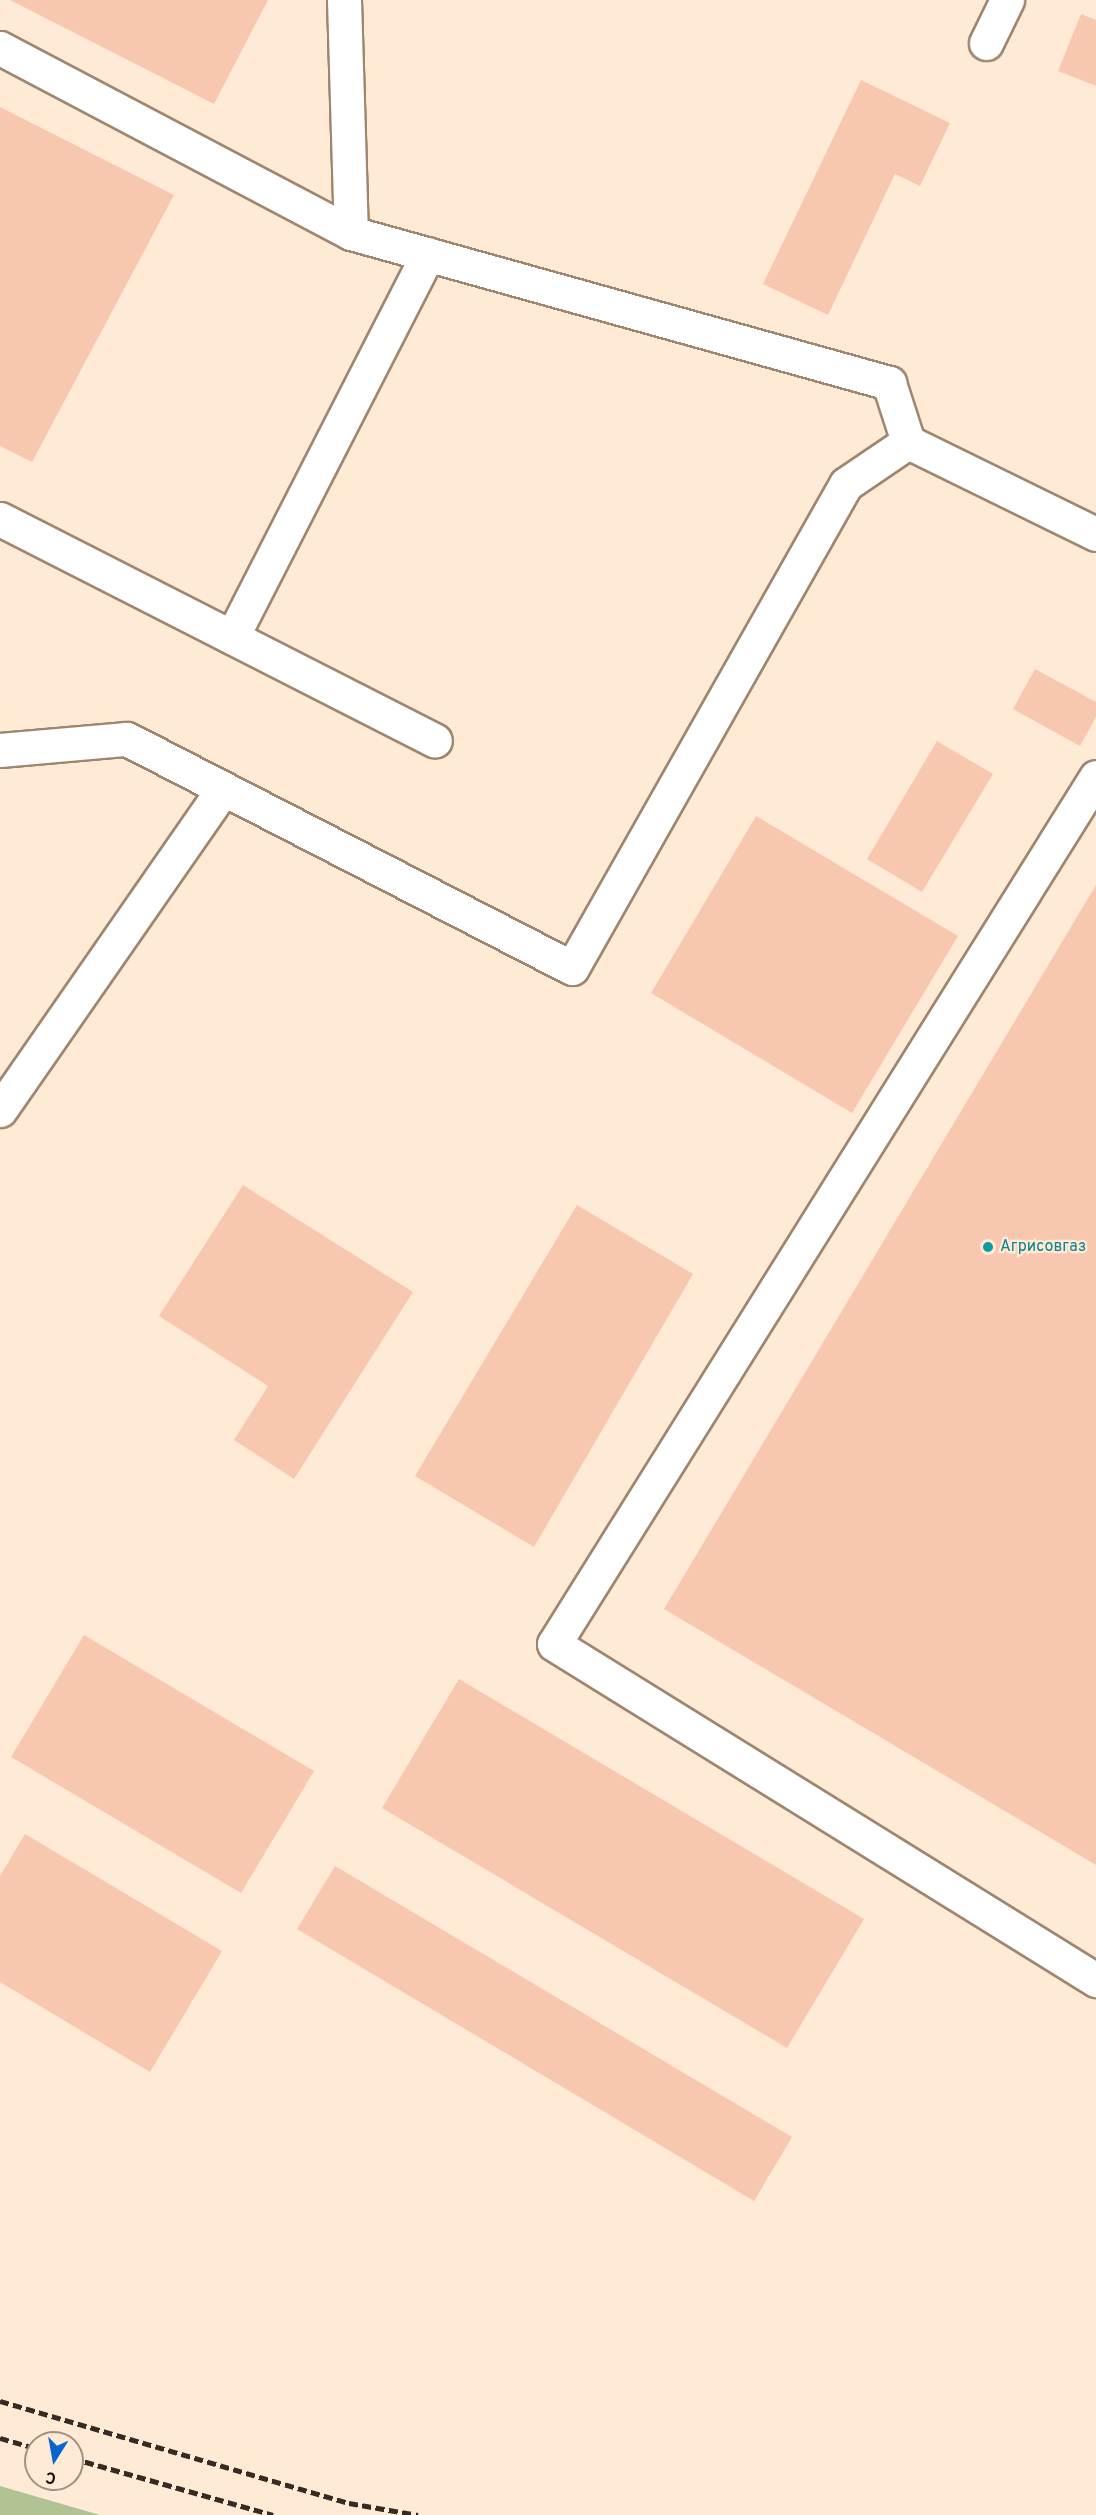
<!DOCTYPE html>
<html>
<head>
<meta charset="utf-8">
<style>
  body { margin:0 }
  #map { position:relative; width:1096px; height:2515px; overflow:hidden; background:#ffead6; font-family:Overpass,sans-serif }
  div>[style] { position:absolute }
  .green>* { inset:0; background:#b0c395 }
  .building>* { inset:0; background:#f8c7b0 }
  .roads { filter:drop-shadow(2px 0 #9e8670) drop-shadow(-2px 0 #9e8670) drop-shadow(0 2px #9e8670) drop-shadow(0 -2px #9e8670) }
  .minor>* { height:33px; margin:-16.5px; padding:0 16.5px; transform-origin:16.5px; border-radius:16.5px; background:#fff }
  .rail>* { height:4.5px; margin-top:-2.25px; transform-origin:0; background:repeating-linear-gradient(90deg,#352b22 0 9px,transparent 0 13.5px) }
  .dots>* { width:16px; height:16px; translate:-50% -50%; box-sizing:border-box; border:3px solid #ffead6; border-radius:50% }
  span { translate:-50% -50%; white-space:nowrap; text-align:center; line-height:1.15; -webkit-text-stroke:4.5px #ffead6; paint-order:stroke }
  .culture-label { font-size:16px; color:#0d838f }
  .left { translate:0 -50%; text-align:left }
  .north { position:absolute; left:24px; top:2431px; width:60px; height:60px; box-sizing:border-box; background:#ffead6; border:2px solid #a19182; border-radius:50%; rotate:191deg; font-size:16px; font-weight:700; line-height:24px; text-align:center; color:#130b04 }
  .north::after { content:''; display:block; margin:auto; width:21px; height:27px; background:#0866cf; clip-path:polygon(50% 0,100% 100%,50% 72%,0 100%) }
</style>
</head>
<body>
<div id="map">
  <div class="green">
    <i style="clip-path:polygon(0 2486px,100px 2515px,0 2515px)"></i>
  </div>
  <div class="building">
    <i style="clip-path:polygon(10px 0,268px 0,214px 104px)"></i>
    <i style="clip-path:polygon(1081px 14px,1096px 20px,1096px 86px,1058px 71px)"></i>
    <i style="clip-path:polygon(861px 80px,950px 123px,920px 186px,895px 174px,828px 315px,763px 284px)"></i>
    <i style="clip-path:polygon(0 107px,174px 195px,32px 462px,0 446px)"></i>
    <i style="clip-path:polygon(1035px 669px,1096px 702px,1096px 717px,1080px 746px,1013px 709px)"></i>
    <i style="clip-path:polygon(937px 741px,993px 774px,922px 892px,867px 859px)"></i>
    <i style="clip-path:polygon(756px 816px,958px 936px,852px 1113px,651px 993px)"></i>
    <i style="clip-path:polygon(1096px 885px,1096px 1865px,664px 1609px)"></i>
    <i style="clip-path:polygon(243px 1185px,413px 1292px,294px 1479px,234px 1440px,268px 1386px,159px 1316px)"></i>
    <i style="clip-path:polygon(577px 1205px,693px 1274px,534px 1547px,415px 1476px)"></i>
    <i style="clip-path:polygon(84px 1635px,314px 1771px,241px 1893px,11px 1757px)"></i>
    <i style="clip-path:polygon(459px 1679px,864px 1919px,787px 2048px,382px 1808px)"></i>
    <i style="clip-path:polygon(25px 1834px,222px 1951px,150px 2072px,0 1982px,0 1876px)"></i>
    <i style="clip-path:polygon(335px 1866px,792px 2137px,754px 2201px,297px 1929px)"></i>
  </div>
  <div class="roads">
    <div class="minor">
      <i style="left:344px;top:0;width:233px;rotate:88.3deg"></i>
      <i style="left:986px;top:43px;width:48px;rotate:-64deg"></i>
      <i style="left:0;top:48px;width:397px;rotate:27.8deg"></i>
      <i style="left:351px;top:233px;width:559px;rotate:15.58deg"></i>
      <i style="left:889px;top:383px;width:62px;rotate:72.1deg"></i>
      <i style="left:0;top:519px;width:488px;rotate:27deg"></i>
      <i style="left:232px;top:637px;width:430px;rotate:-62.9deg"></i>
      <i style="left:0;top:750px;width:127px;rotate:-5deg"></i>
      <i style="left:127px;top:739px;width:500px;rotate:27.23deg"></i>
      <i style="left:572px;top:968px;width:556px;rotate:-60.49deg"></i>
      <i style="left:846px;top:484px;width:75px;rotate:-34.1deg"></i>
      <i style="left:908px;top:442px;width:209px;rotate:26.1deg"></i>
      <i style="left:1096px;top:777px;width:1022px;rotate:122.01deg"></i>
      <i style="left:554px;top:1644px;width:638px;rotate:31.8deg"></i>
      <i style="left:0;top:1110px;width:389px;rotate:-55.2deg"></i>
    </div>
  </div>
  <div class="rail">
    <i style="left:0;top:2401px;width:364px;rotate:16.3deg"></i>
    <i style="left:349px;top:2503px;width:70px;rotate:9.9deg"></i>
    <i style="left:0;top:2438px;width:37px;rotate:16deg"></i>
    <i style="left:72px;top:2458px;width:209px;rotate:15.8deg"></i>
  </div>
  <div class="dots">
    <i style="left:988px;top:1247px;background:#0f9aa8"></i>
  </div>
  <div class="culture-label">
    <span class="left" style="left:1000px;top:1247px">Агрисовгаз</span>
  </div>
  <div class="north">С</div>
</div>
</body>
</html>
